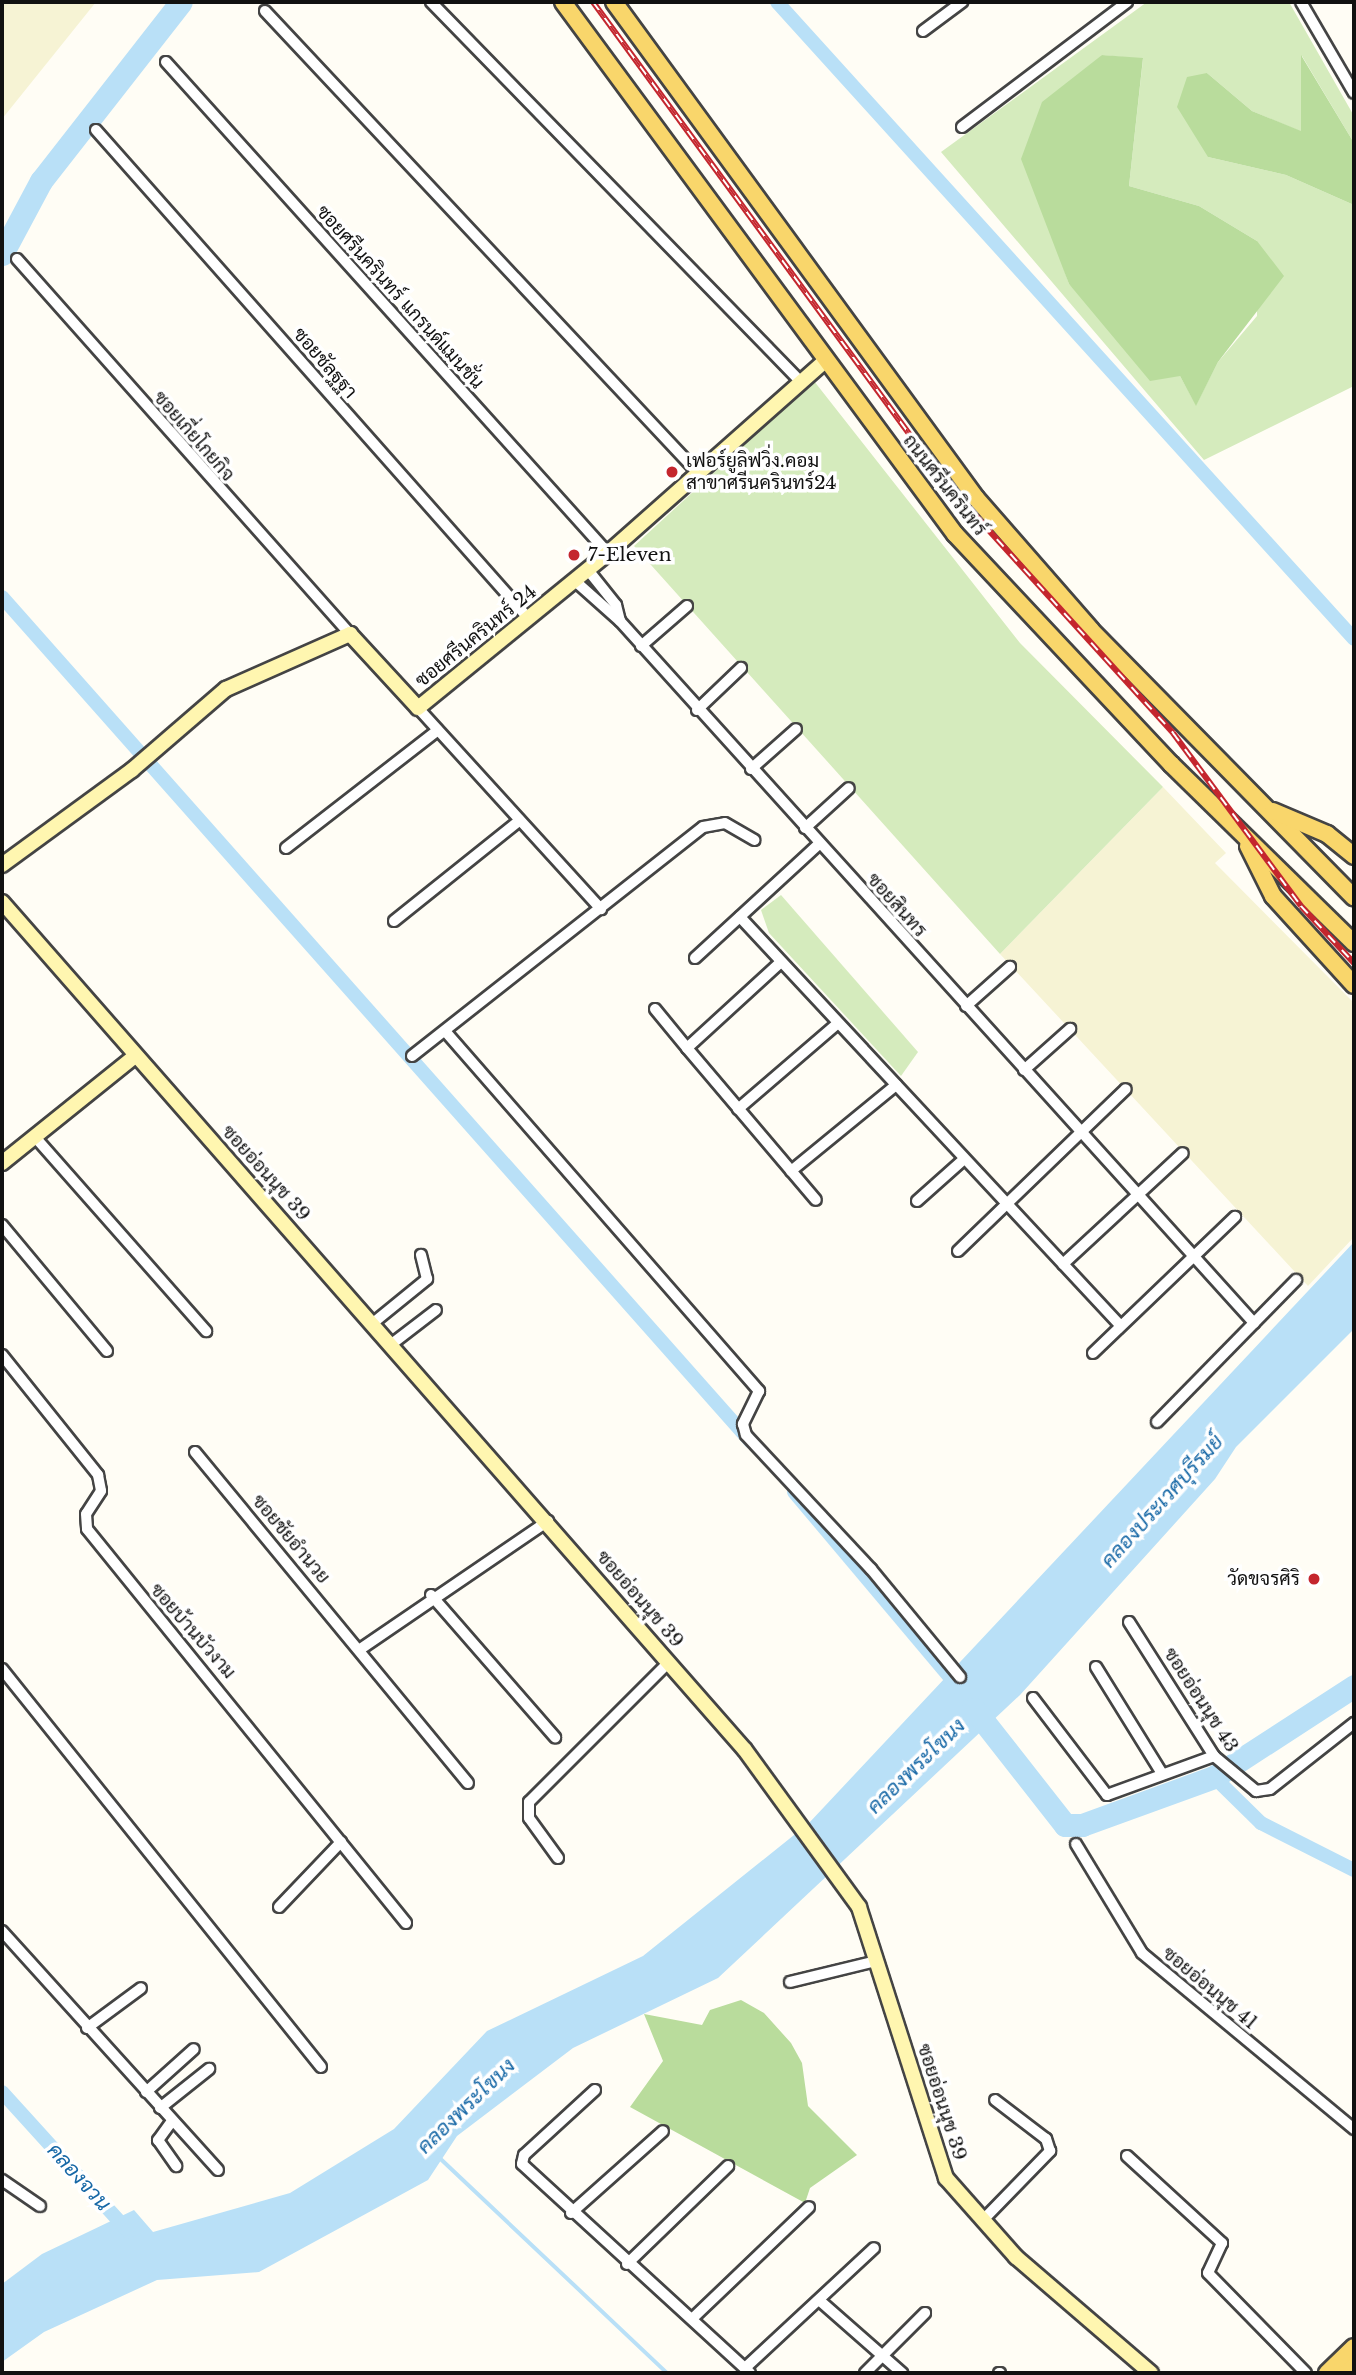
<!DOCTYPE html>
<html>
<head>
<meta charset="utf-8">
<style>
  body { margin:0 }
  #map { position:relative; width:1356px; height:2375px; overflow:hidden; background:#fffdf5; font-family:"Libre Baskerville",Sarabun,serif }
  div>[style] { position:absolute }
  .farmland>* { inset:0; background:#f6f3d4 }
  .green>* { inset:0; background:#d5ebbd }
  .forest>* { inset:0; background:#b9dc9c }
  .water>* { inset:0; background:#b9e0f7 }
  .stream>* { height:3.5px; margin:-1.75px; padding:0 1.75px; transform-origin:1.75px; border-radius:1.75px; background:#b9e0f7 }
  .canal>* { height:14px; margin:-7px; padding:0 7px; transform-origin:7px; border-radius:7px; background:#b9e0f7 }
  .river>* { height:23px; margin:-11.5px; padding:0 11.5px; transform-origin:11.5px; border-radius:11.5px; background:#b9e0f7 }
  .roads { filter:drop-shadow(2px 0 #444) drop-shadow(-2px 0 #444) drop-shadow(0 2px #444) drop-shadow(0 -2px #444) }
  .street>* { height:10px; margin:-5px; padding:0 5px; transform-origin:5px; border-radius:5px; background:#fff }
  .secondary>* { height:14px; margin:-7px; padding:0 7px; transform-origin:7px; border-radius:7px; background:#fff6b0 }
  .primary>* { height:16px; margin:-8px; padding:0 8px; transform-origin:8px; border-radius:8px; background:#f9d66b }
  .rail>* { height:6px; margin-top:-3px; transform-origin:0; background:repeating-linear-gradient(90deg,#fff 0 10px,#c4262e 0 20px); box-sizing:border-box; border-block:2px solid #c4262e }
  .dots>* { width:19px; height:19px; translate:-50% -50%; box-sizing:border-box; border:4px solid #fff; border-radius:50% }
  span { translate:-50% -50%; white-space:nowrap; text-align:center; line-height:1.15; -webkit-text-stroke:7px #fff; paint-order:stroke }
  .street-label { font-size:19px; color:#111 }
  .poi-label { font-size:19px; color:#111 }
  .left { translate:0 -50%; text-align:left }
  .right { translate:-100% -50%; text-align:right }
  .water-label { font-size:21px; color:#1768a6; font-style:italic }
  .frame { position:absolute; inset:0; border:4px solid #111; pointer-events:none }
</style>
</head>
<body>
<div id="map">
  <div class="farmland">
    <i style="clip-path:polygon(2px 2px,96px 2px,2px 119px)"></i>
    <i style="clip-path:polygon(1163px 787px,1226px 853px,1215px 863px,1354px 1003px,1354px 1237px,1308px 1286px,1000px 954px)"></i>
  </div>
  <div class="green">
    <i style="clip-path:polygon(evenodd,1147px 2px,1289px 2px,1354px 116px,1354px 143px,1302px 56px,1302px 132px,1252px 111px,1207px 73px,1208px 157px,1286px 175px,1354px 205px,1354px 386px,1204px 460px,941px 152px,1147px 2px,1102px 55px,1143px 59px,1129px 186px,1199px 206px,1257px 241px,1257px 316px,1218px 362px,1196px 405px,1180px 376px,1069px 284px,1052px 234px,1102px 55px)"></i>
    <i style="clip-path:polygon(814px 381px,1020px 643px,1163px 787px,1000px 954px,634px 546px)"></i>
    <i style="clip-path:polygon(781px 895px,918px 1052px,901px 1076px,769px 933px,761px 910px)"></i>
  </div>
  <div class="forest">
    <i style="clip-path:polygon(1102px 55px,1143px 58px,1129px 186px,1199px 206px,1257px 241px,1284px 276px,1218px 362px,1196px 406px,1180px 376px,1150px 381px,1069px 284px,1021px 159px,1042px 102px)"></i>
    <i style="clip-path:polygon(1301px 55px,1354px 143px,1354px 205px,1286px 175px,1208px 157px,1177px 107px,1187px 77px,1207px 73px,1252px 111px,1301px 131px)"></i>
    <i style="clip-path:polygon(741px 2000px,764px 2013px,791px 2043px,802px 2063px,808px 2106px,857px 2155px,810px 2188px,805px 2203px,630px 2107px,663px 2061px,644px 2014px,702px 2025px,710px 2010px)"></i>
  </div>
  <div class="water">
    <i style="clip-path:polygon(1354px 1242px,1354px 1329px,1236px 1447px,1215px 1479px,1020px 1695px,718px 1978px,573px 2048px,457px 2136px,428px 2180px,259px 2272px,157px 2280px,44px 2332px,2px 2362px,2px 2284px,42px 2254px,134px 2210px,153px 2232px,290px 2193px,394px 2129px,487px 2031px,643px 1956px,809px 1823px)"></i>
  </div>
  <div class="stream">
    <i style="left:440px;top:2158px;width:313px;rotate:43.4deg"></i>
  </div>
  <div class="canal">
    <i style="left:777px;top:2px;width:859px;rotate:47.83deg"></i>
    <i style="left:2px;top:597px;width:1129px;rotate:48.45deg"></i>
    <i style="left:794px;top:1492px;width:263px;rotate:49.9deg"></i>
    <i style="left:1214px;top:1777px;width:66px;rotate:44.4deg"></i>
    <i style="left:1261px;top:1823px;width:104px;rotate:26.8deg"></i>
    <i style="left:2px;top:2092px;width:188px;rotate:47.8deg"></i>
  </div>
  <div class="river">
    <i style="left:2px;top:254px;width:83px;rotate:-61.9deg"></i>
    <i style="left:41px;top:181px;width:227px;rotate:-52deg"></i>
    <i style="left:969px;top:1714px;width:7px;rotate:-45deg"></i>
    <i style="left:974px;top:1709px;width:147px;rotate:51.9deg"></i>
    <i style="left:1065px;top:1825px;width:17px"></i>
    <i style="left:1082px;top:1825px;width:140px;rotate:-20deg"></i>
    <i style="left:1214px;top:1777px;width:167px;rotate:-33deg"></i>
  </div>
  <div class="roads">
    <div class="street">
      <i style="left:431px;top:2px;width:530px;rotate:45.76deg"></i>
      <i style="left:1301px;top:2px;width:105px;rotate:59.8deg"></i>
      <i style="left:265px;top:11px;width:635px;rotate:46.85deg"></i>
      <i style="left:923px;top:31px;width:49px;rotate:-36.6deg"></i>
      <i style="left:166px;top:62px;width:661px;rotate:48.01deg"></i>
      <i style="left:962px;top:127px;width:207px;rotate:-37.1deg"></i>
      <i style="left:96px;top:130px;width:652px;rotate:48.48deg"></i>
      <i style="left:17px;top:259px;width:502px;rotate:48.39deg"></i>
      <i style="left:588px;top:570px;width:45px;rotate:51.3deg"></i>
      <i style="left:616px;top:605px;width:16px;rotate:76deg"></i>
      <i style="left:574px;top:580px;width:62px;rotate:41.7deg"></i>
      <i style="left:620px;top:621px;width:946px;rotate:47.91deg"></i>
      <i style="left:641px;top:646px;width:61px;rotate:-41deg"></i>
      <i style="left:418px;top:708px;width:272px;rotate:47.7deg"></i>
      <i style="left:697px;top:710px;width:61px;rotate:-43.7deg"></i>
      <i style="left:751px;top:769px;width:60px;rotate:-41.6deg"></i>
      <i style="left:805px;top:828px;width:59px;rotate:-42.3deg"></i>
      <i style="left:286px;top:848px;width:192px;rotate:-37.8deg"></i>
      <i style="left:740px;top:917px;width:558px;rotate:47.04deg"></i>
      <i style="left:394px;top:921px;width:161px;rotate:-38.7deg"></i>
      <i style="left:695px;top:958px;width:168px;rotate:-42.6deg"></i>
      <i style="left:966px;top:1006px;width:59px;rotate:-41.6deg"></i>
      <i style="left:655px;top:1009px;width:50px;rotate:50.6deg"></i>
      <i style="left:687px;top:1048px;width:127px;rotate:-42.5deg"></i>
      <i style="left:445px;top:1031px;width:478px;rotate:48.9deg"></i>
      <i style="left:759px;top:1391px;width:37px;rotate:116deg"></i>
      <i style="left:743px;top:1424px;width:11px;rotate:75deg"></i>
      <i style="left:746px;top:1435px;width:183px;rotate:47deg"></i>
      <i style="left:871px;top:1569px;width:140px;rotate:50.5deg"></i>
      <i style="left:687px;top:1048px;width:199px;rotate:49.7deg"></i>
      <i style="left:412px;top:1056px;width:370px;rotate:-38.2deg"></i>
      <i style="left:703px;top:827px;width:22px;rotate:-10deg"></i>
      <i style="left:725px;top:823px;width:34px;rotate:30deg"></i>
      <i style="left:1024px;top:1070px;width:62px;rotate:-41.7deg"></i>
      <i style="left:738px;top:1109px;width:132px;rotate:-40.7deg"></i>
      <i style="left:35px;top:1137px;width:259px;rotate:48.6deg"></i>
      <i style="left:791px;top:1171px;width:136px;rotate:-39.3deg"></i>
      <i style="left:917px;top:1201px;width:62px;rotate:-41.7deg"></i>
      <i style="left:2px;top:1225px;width:164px;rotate:50.2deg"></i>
      <i style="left:958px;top:1251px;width:233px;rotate:-44deg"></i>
      <i style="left:1063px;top:1264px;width:163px;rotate:-42.8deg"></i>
      <i style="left:373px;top:1323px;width:70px;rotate:-39.2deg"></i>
      <i style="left:427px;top:1279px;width:25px;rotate:-104deg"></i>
      <i style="left:393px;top:1343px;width:54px;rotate:-37.5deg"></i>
      <i style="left:1093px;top:1353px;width:197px;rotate:-43.8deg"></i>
      <i style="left:2px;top:1355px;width:154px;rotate:51.3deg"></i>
      <i style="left:98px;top:1475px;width:16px;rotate:79deg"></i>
      <i style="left:101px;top:1491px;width:27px;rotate:123deg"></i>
      <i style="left:86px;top:1514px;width:15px;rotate:86deg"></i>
      <i style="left:87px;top:1529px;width:507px;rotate:51deg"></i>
      <i style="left:1157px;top:1422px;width:199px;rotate:-45.6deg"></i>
      <i style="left:195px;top:1452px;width:429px;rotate:50.5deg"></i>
      <i style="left:431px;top:1595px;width:189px;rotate:48.9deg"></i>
      <i style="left:1129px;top:1622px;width:159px;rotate:57.6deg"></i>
      <i style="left:1214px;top:1756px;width:55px;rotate:39.8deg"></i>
      <i style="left:1256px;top:1791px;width:14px;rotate:-8deg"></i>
      <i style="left:1270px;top:1789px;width:107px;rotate:-38.2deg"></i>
      <i style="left:359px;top:1650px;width:229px;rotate:-34.3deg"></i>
      <i style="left:1096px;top:1667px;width:123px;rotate:58.2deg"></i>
      <i style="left:2px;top:1669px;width:510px;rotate:51.29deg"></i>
      <i style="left:1033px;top:1698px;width:122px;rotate:52.7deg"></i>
      <i style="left:1107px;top:1795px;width:114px;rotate:-20deg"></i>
      <i style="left:1076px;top:1844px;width:127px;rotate:58.8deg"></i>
      <i style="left:1142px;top:1953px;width:276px;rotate:39.7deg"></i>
      <i style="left:558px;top:1858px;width:49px;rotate:-125.9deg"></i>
      <i style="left:529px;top:1818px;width:16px;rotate:-90deg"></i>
      <i style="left:529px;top:1802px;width:198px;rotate:-45deg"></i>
      <i style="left:279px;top:1907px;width:90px;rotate:-46.4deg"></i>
      <i style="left:2px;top:1931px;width:322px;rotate:47.9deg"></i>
      <i style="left:790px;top:1982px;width:89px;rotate:-13.7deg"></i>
      <i style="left:87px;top:2028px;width:67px;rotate:-36.5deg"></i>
      <i style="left:595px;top:2090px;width:96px;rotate:137.5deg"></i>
      <i style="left:524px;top:2155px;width:9px;rotate:103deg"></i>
      <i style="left:522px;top:2164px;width:309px;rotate:42.5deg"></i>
      <i style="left:146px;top:2092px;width:64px;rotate:-41.9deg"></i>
      <i style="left:160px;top:2108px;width:63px;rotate:-38.5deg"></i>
      <i style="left:172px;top:2121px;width:24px;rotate:126deg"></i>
      <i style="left:158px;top:2140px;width:32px;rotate:55deg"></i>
      <i style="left:1127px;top:2156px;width:129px;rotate:42.5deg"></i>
      <i style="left:1222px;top:2243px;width:33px;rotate:115deg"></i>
      <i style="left:1208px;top:2273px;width:140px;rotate:45.6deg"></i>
      <i style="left:2px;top:2180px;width:46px;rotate:34.4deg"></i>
      <i style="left:571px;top:2213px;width:123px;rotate:-41.7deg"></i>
      <i style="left:982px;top:2221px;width:98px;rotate:-45.8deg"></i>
      <i style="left:1050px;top:2151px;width:13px;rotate:-108deg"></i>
      <i style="left:1046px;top:2139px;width:64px;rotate:-142.6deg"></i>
      <i style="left:627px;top:2264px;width:141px;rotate:-44.1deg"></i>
      <i style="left:819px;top:2300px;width:111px;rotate:41.3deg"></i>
      <i style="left:694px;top:2317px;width:159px;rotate:-43.7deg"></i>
      <i style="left:745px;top:2368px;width:176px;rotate:-42.9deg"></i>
      <i style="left:865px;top:2373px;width:85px;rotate:-45deg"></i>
      <i style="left:999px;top:2373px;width:1px"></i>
    </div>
    <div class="secondary">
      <i style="left:2px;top:865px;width:161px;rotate:-36.2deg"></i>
      <i style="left:132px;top:770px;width:124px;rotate:-40.8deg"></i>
      <i style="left:226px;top:689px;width:136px;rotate:-23.9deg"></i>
      <i style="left:350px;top:634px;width:100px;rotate:47.4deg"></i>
      <i style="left:418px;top:708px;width:245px;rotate:-39.2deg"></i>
      <i style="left:608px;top:553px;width:290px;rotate:-41.5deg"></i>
      <i style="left:2px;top:902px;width:1127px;rotate:48.78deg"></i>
      <i style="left:745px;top:1750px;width:194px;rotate:54deg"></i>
      <i style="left:859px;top:1907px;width:285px;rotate:72.2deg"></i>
      <i style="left:946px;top:2178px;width:106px;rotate:48.5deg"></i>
      <i style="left:1016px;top:2257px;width:178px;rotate:40.7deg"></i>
      <i style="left:2px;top:1163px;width:169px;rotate:-38.8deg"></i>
    </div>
    <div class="primary">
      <i style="left:563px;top:2px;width:661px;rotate:53.62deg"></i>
      <i style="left:955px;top:534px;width:316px;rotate:46.8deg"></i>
      <i style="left:1171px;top:764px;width:256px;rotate:44.4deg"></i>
      <i style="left:614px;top:2px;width:614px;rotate:53.88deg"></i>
      <i style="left:976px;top:498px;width:175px;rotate:48.9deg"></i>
      <i style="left:1091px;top:630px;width:375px;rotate:45.5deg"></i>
      <i style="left:1273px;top:811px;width:59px;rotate:23.1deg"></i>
      <i style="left:1327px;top:834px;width:35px;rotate:39deg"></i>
      <i style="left:1248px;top:846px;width:56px;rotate:63.4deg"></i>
      <i style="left:1273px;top:896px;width:120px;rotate:47.7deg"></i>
      <i style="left:1327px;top:2373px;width:37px;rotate:-44deg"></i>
      <i style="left:1347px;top:2373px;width:10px;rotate:-45deg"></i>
    </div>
  </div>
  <div class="rail">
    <i style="left:593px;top:2px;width:592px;rotate:53.79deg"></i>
    <i style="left:943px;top:480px;width:342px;rotate:47.7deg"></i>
    <i style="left:1173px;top:733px;width:215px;rotate:53.5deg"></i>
    <i style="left:1301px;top:906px;width:78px;rotate:47.1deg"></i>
  </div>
  <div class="dots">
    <i style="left:672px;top:472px;background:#c4262e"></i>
    <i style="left:574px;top:555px;background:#c4262e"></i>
    <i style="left:1314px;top:1579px;background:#c4262e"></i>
  </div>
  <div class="street-label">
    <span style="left:400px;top:297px;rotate:48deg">ซอยศรีนครินทร์ แกรนด์แมนชั่น</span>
    <span style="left:325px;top:363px;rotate:49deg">ซอยชัลฐฐา</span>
    <span style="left:194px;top:436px;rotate:49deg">ซอยเกี่ยโกยกิจ</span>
    <span style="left:945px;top:485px;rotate:52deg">ถนนศรีนครินทร์</span>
    <span style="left:476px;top:636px;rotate:-39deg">ซอยศรีนครินทร์ 24</span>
    <span style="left:897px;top:905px;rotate:48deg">ซอยสินทร</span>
    <span style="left:266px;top:1173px;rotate:48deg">ซอยอ่อนนุช 39</span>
    <span style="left:291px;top:1539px;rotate:50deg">ซอยชัยอำนวย</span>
    <span style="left:640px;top:1599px;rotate:49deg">ซอยอ่อนนุช 39</span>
    <span style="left:193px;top:1631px;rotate:49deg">ซอยบ้านบัวงาม</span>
    <span style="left:1201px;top:1700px;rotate:57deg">ซอยอ่อนนุช 43</span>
    <span style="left:1210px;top:1988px;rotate:40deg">ซอยอ่อนนุช 41</span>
    <span style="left:942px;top:2102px;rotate:72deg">ซอยอ่อนนุช 39</span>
  </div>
  <div class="poi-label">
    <span class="left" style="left:686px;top:472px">เฟอร์ยูลิฟวิ่ง.คอม<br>สาขาศรีนครินทร์24</span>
    <span class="left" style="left:588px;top:555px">7-Eleven</span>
    <span class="right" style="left:1300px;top:1579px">วัดขจรศิริ</span>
  </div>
  <div class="water-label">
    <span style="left:1162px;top:1501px;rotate:-48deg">คลองประเวศบุรีรมย์</span>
    <span style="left:916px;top:1766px;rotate:-44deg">คลองพระโขนง</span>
    <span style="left:466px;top:2106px;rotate:-44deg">คลองพระโขนง</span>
    <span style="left:79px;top:2177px;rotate:48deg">คลองจวน</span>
  </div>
  <div class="frame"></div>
</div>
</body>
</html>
